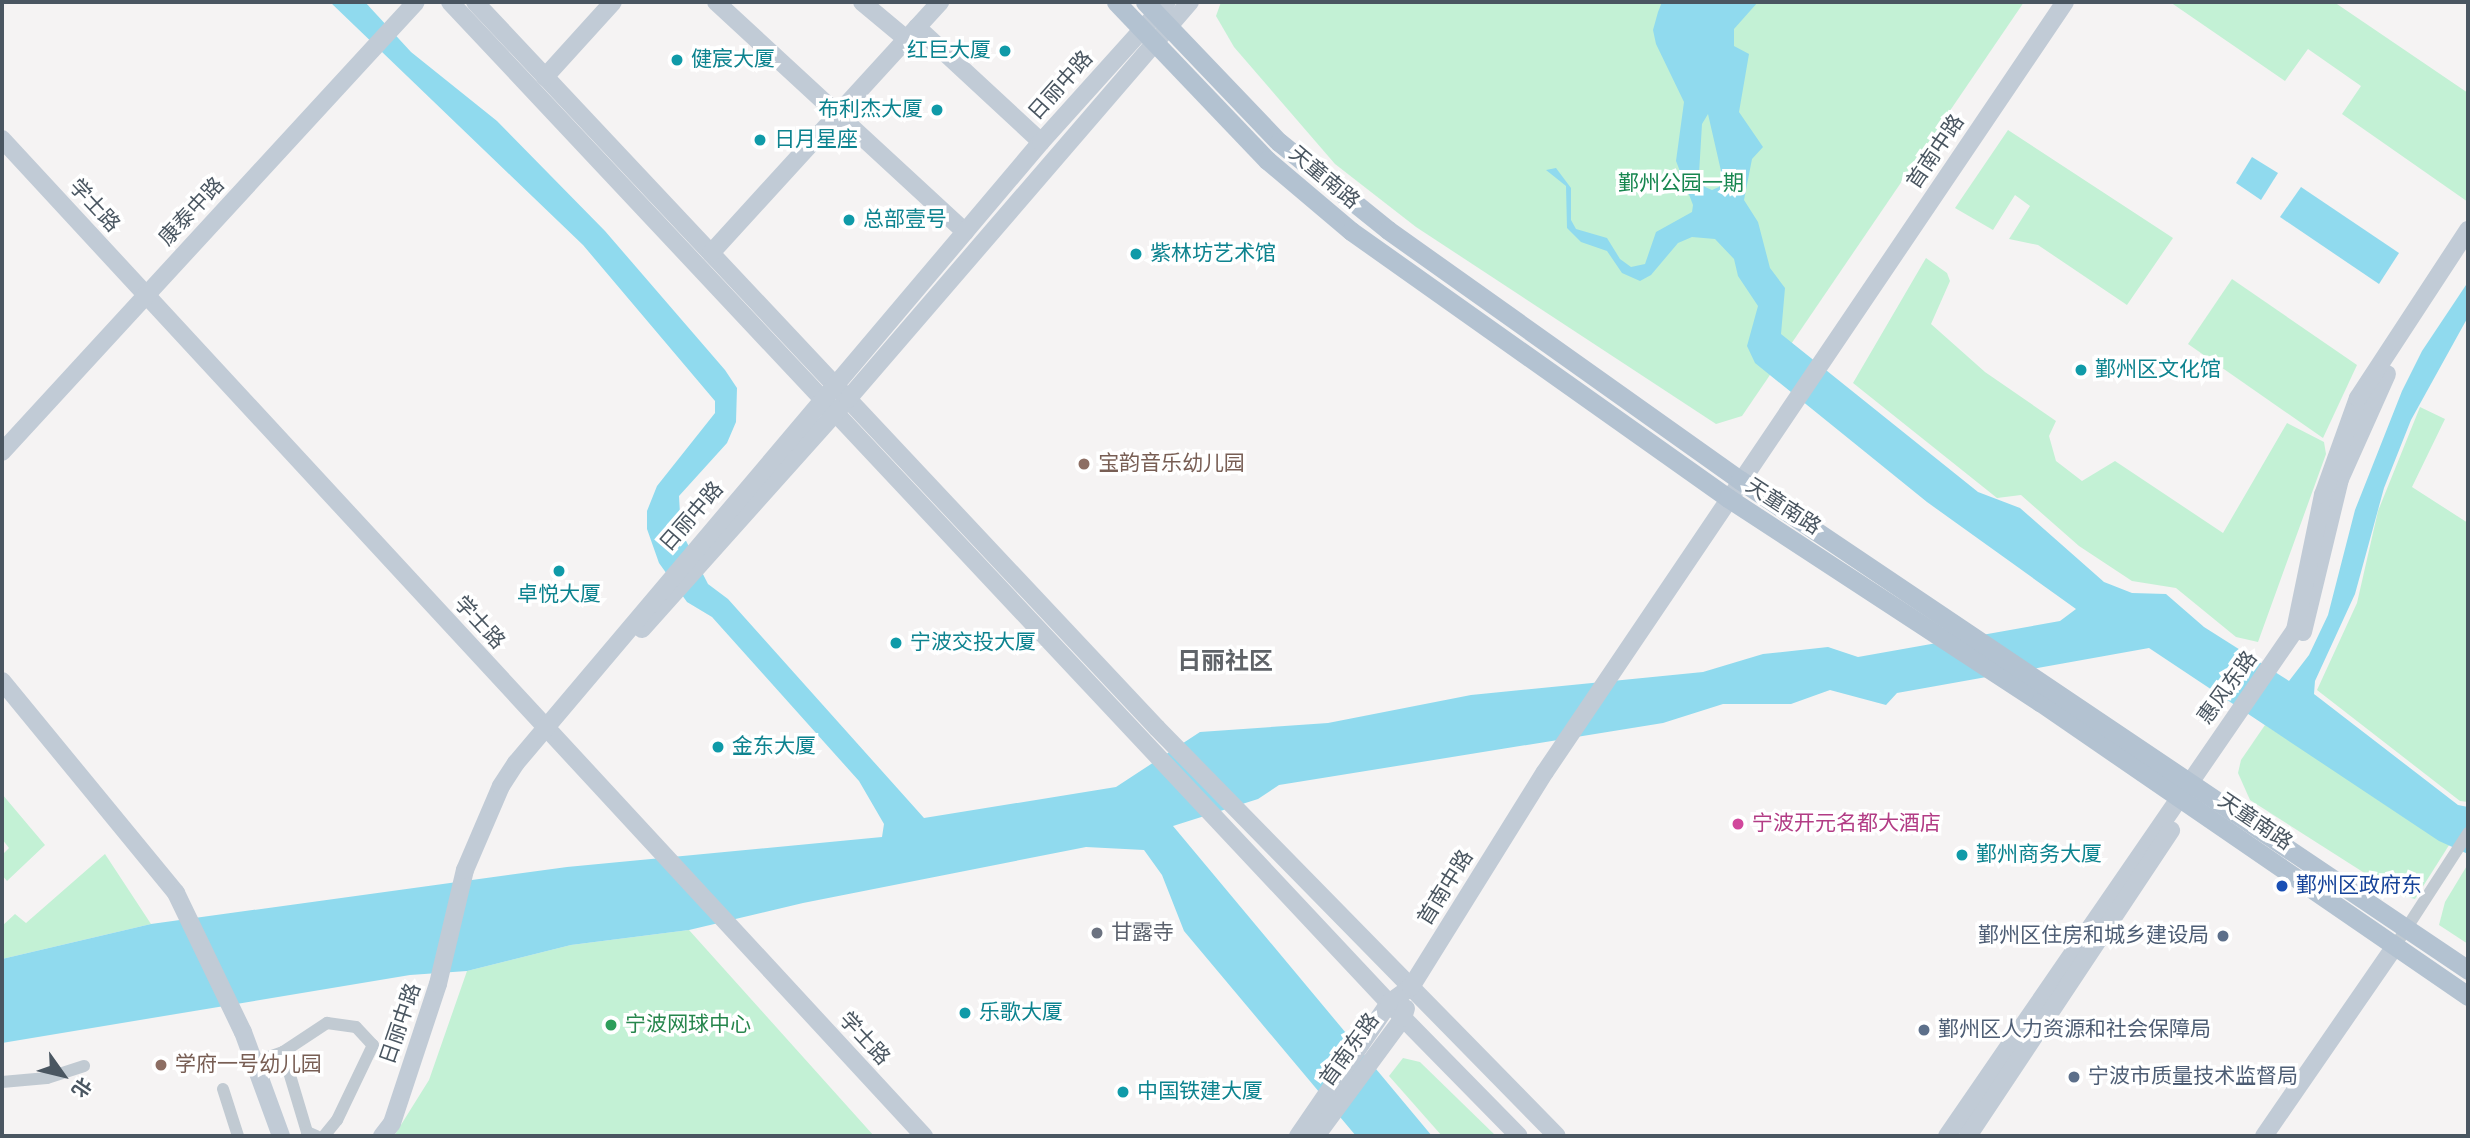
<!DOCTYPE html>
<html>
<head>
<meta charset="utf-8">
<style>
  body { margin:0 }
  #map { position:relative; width:2470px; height:1138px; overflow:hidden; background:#f5f3f3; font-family:"Sofia Sans Condensed","Noto Sans SC",sans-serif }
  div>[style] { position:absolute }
  .green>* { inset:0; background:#c3f1d5 }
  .water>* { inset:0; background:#90daee }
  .street>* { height:12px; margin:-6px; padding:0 6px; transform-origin:6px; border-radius:6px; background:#c1cad2 }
  .secondary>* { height:18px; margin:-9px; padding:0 9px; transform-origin:9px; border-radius:9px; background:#c1cbd6 }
  .primary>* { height:19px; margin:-9.5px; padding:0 9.5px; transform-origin:9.5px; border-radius:9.5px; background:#b3c2d1 }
  .dots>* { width:19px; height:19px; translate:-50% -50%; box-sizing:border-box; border:4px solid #fff; border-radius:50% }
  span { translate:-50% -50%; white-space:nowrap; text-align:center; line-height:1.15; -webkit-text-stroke:7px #fff; paint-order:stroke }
  .culture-label { font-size:21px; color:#0d838f }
  .right { translate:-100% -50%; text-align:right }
  .left { translate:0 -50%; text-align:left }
  .street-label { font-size:21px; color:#4a5661 }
  .park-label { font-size:21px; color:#17864f }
  .education-label { font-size:21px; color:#785e54 }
  .hotel-label { font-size:21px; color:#b23c85 }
  .transit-label { font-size:21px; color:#164399 }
  .worship-label { font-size:21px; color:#5b616d }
  .service-label { font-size:21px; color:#4e5e75 }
  .leisure-label { font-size:21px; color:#27864d }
  .quarter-label { font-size:24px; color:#5f6368; font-weight:700 }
  .frame { position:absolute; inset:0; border:4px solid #4a5661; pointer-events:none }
  .north { position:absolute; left:28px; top:1040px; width:70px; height:70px; -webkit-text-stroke:5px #fff; paint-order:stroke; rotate:124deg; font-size:19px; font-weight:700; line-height:28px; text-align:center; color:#4a5661 }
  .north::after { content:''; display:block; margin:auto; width:24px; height:32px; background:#4a5661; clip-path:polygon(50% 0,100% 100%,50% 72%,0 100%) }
</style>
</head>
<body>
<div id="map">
  <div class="green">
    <i style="clip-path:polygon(1221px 2px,2024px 2px,1742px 416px,1716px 424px,1416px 227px,1335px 164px,1234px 47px,1216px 16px)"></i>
    <i style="clip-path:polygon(2170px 2px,2334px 2px,2468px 93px,2468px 202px,2342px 114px,2361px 86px,2308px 49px,2285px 81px)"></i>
    <i style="clip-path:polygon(2008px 130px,2173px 238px,2127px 305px,2038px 245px,2009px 239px,2030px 206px,2015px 195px,1993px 230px,1955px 208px)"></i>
    <i style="clip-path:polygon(1926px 258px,1947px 273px,1950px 281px,1931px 324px,1985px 372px,2056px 421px,2049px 436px,2056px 461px,2082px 481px,2115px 461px,2223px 533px,2287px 423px,2324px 442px,2326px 454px,2258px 642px,2236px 637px,2176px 588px,2132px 581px,2079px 546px,2021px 495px,1997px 498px,1853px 383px)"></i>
    <i style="clip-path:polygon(2232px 279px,2357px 365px,2323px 438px,2188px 344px)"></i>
    <i style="clip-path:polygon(2420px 407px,2445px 419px,2412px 487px,2468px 523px,2468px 802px,2460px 801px,2317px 690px,2357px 603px,2378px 511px)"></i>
    <i style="clip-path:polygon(2265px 725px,2451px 842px,2415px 899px,2399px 895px,2250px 800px,2238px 773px,2241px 760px)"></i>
    <i style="clip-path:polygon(2px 794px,45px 845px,7px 881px,2px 875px,2px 855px,9px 848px,2px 839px)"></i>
    <i style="clip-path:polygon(105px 854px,151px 924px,2px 959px,2px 926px,15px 914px,26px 923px)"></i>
    <i style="clip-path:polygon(2468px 864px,2468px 944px,2439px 925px,2445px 902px)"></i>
    <i style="clip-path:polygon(689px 930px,874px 1136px,394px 1136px,429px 1080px,467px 971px,571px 945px)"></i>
    <i style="clip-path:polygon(1403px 1058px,1420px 1062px,1496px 1136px,1442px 1136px,1389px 1076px)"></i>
  </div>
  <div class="water">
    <i style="clip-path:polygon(evenodd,330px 2px,365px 2px,411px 52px,497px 121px,605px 231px,725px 370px,737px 388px,736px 422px,727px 443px,679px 496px,681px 531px,708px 584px,728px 599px,924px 818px,1116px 787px,1200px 732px,1328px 723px,1471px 695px,1703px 672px,1763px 654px,1828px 647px,1858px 657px,2060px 621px,2076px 609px,1927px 502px,1755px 363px,1747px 346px,1758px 306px,1738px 276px,1734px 259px,1715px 239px,1692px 237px,1678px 243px,1651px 275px,1640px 281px,1622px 273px,1607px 251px,1581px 242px,1567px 228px,1566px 186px,1546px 170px,1556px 168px,1571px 188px,1571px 220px,1576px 229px,1607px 238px,1620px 259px,1631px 267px,1645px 264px,1656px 232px,1692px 212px,1693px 205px,1676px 161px,1684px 102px,1656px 44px,1653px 30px,1658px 12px,1662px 2px,1758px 2px,1734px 29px,1734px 46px,1749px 54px,1739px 112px,1763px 147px,1752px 159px,1744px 200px,1758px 222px,1770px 268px,1785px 288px,1781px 334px,1978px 492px,2020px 508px,2104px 582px,2132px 593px,2166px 594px,2204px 627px,2289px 681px,2309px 655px,2328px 615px,2355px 510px,2402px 391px,2422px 351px,2468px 282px,2468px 317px,2411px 420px,2384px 488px,2355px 594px,2315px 681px,2314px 694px,2458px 805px,2468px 807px,2468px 854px,2439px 841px,2149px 648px,1897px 693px,1886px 705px,1830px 690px,1791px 704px,1723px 704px,1663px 723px,1279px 785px,1258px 799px,1173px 826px,1432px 1136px,1356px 1136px,1184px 931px,1162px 875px,1144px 850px,1086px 847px,803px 903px,689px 930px,571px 945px,467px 971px,410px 975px,2px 1043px,2px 959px,151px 924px,567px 867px,882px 837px,884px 824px,859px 781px,712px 617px,687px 602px,659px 563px,647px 529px,647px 511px,657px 486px,715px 413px,715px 401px,583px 245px,330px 2px,1708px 114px,1721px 171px,1719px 187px,1712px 190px,1705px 187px,1699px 174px,1702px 124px,1708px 114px)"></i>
    <i style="clip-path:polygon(2252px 157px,2278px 173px,2261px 200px,2236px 183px)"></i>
    <i style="clip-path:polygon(2301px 187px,2399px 253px,2379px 284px,2280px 217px)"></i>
  </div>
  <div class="street">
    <i style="left:2395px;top:946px;width:135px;rotate:-57.1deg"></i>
    <i style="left:283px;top:1052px;width:84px;rotate:73.3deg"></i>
    <i style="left:307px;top:1132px;width:10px;rotate:24deg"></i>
    <i style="left:254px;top:1062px;width:31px;rotate:-19deg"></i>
    <i style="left:283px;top:1052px;width:53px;rotate:-33.4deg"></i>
    <i style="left:327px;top:1023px;width:29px;rotate:8deg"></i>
    <i style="left:356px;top:1027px;width:25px;rotate:47deg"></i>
    <i style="left:373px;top:1045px;width:83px;rotate:115.6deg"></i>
    <i style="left:337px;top:1120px;width:21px;rotate:129deg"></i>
    <i style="left:2px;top:1082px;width:45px;rotate:-5.1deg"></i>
    <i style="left:47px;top:1078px;width:39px;rotate:-18deg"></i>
    <i style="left:223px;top:1089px;width:49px;rotate:72.3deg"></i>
  </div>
  <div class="secondary">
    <i style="left:450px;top:2px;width:1393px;rotate:46.83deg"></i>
    <i style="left:1403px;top:1018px;width:165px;rotate:45.5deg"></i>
    <i style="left:475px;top:2px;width:996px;rotate:46.79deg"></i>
    <i style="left:1157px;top:728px;width:571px;rotate:45.57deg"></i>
    <i style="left:716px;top:2px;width:339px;rotate:42.7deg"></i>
    <i style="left:862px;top:2px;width:56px;rotate:39.9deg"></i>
    <i style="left:917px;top:27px;width:169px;rotate:42.8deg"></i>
    <i style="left:545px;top:77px;width:101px;rotate:-47.8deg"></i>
    <i style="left:2px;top:139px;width:1358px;rotate:47.24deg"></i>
    <i style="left:711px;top:253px;width:340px;rotate:-47.6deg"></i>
    <i style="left:2px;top:452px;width:611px;rotate:-47.39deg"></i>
    <i style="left:642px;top:629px;width:309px;rotate:-48.2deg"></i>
    <i style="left:848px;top:399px;width:524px;rotate:-49.26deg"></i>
    <i style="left:2303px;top:632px;width:157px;rotate:-76.4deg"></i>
    <i style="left:2340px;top:479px;width:115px;rotate:-65.9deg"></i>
    <i style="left:2px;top:681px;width:274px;rotate:50.6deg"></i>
    <i style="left:176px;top:893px;width:154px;rotate:64.3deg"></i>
    <i style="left:243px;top:1032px;width:111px;rotate:69.9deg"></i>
    <i style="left:382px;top:1136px;width:16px;rotate:-52deg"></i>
    <i style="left:392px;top:1123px;width:146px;rotate:-71.7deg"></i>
    <i style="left:438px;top:984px;width:117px;rotate:-76.7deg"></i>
    <i style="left:465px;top:870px;width:91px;rotate:-66.8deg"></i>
    <i style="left:501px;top:786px;width:27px;rotate:-57deg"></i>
    <i style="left:516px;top:763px;width:813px;rotate:-49.79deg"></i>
    <i style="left:1041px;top:142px;width:188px;rotate:-48deg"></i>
    <i style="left:1298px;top:1136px;width:161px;rotate:-55.6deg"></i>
    <i style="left:1389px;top:1003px;width:27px;rotate:-36deg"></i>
    <i style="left:1411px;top:987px;width:253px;rotate:-58.1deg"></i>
    <i style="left:1545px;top:772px;width:929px;rotate:-55.97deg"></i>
    <i style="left:1316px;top:1136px;width:147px;rotate:-53.6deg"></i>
    <i style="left:1403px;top:1018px;width:10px;rotate:-73deg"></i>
    <i style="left:1947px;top:1136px;width:614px;rotate:-55.48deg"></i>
    <i style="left:2295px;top:630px;width:138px;rotate:-78.3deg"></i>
    <i style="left:2323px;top:495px;width:103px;rotate:-70.2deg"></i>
    <i style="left:2358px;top:398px;width:201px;rotate:-56.8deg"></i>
    <i style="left:1968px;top:1136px;width:367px;rotate:-56.4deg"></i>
    <i style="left:2264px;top:1136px;width:231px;rotate:-55.4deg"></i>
  </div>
  <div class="primary">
    <i style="left:1116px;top:2px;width:219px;rotate:46.3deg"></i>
    <i style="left:1267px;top:160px;width:110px;rotate:40.2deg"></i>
    <i style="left:1351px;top:231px;width:462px;rotate:35.3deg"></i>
    <i style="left:1728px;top:498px;width:373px;rotate:33.2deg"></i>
    <i style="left:2040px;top:702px;width:519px;rotate:34.49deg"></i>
    <i style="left:1145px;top:2px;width:194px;rotate:46.3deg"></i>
    <i style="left:1279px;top:142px;width:140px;rotate:38.9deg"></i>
    <i style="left:1388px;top:230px;width:432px;rotate:35.4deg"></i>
    <i style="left:1740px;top:480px;width:878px;rotate:33.94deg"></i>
  </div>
  <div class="dots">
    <i style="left:1005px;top:51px;background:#0f9aa8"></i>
    <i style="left:677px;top:60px;background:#0f9aa8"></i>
    <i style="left:937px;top:110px;background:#0f9aa8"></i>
    <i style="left:760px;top:140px;background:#0f9aa8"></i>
    <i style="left:849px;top:220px;background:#0f9aa8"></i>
    <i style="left:1136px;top:254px;background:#0f9aa8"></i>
    <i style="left:2081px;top:370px;background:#0f9aa8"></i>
    <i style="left:1084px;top:464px;background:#8d6e63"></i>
    <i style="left:559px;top:571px;background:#0f9aa8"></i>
    <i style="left:896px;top:643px;background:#0f9aa8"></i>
    <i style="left:718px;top:747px;background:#0f9aa8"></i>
    <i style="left:1738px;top:824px;background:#d1479c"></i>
    <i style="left:1962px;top:855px;background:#0f9aa8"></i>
    <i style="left:2282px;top:886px;background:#1a4fb4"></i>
    <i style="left:1097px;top:933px;background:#6b7280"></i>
    <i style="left:2223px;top:936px;background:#5c6f8a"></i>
    <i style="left:965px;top:1013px;background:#0f9aa8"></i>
    <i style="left:611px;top:1025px;background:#2e9e5b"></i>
    <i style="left:1924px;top:1030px;background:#5c6f8a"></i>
    <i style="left:161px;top:1065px;background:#8d6e63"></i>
    <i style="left:2074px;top:1077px;background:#5c6f8a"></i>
    <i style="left:1123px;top:1092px;background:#0f9aa8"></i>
  </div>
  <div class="culture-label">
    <span class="right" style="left:991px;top:51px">红巨大厦</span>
    <span class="left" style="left:691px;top:60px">健宸大厦</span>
    <span class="right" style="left:923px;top:110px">布利杰大厦</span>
    <span class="left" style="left:774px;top:140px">日月星座</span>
    <span class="left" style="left:863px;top:220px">总部壹号</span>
    <span class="left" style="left:1150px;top:254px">紫林坊艺术馆</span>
    <span class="left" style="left:2095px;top:370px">鄞州区文化馆</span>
    <span style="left:559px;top:595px">卓悦大厦</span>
    <span class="left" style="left:910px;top:643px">宁波交投大厦</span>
    <span class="left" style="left:732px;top:747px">金东大厦</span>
    <span class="left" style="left:1976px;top:855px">鄞州商务大厦</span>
    <span class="left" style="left:979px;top:1013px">乐歌大厦</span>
    <span class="left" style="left:1137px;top:1092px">中国铁建大厦</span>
  </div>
  <div class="street-label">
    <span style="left:1061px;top:86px;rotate:-48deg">日丽中路</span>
    <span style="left:1936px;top:152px;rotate:-56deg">首南中路</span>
    <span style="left:1324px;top:178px;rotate:40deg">天童南路</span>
    <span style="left:94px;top:206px;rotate:47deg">学士路</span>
    <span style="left:192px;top:212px;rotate:-47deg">康泰中路</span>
    <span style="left:1783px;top:507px;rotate:33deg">天童南路</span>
    <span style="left:692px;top:517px;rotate:-49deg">日丽中路</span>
    <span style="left:479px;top:623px;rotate:47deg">学士路</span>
    <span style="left:2228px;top:688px;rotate:-54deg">惠风东路</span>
    <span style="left:2255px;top:822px;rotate:34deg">天童南路</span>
    <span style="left:1446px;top:888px;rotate:-58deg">首南中路</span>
    <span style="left:401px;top:1024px;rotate:-71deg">日丽中路</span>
    <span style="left:864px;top:1039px;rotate:47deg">学士路</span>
    <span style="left:1350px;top:1050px;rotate:-54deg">首南东路</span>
  </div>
  <div class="park-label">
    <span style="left:1681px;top:184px">鄞州公园一期</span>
  </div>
  <div class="education-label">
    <span class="left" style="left:1098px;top:464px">宝韵音乐幼儿园</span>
    <span class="left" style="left:175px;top:1065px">学府一号幼儿园</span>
  </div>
  <div class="hotel-label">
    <span class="left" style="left:1752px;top:824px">宁波开元名都大酒店</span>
  </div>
  <div class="transit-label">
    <span class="left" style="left:2296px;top:886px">鄞州区政府东</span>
  </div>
  <div class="worship-label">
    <span class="left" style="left:1111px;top:933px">甘露寺</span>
  </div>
  <div class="service-label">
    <span class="right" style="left:2209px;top:936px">鄞州区住房和城乡建设局</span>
    <span class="left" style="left:1938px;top:1030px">鄞州区人力资源和社会保障局</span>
    <span class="left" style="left:2088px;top:1077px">宁波市质量技术监督局</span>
  </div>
  <div class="leisure-label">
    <span class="left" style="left:625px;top:1025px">宁波网球中心</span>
  </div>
  <div class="quarter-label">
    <span style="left:1225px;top:662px">日丽社区</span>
  </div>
  <div class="frame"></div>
  <div class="north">北</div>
</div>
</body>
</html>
